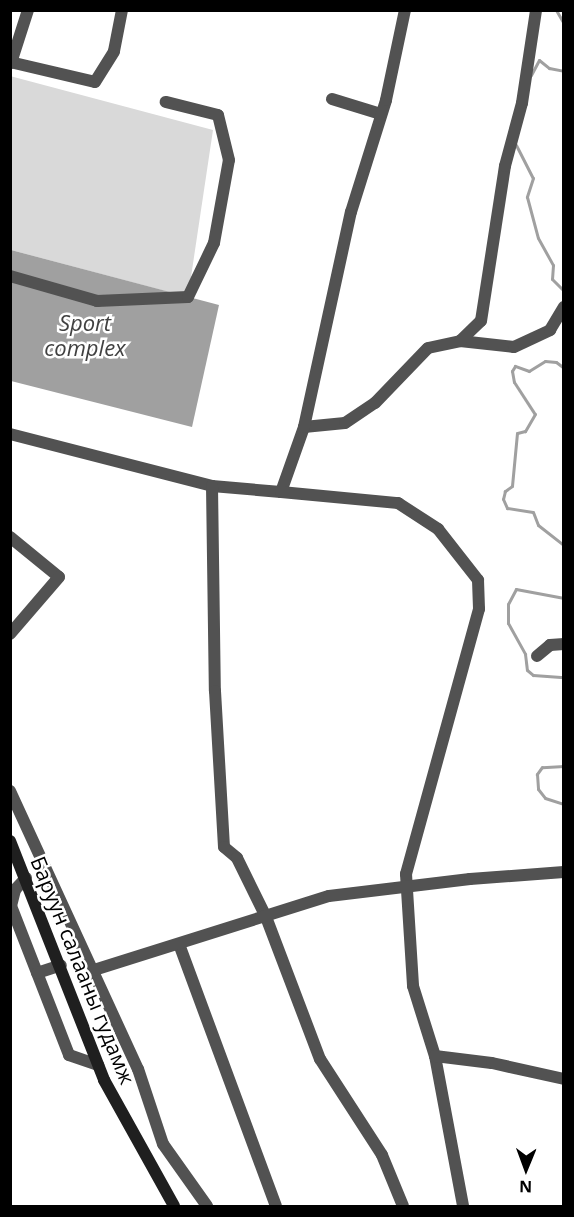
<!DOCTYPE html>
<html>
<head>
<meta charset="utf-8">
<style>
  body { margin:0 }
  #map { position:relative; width:574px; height:1217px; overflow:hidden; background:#fff; font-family:"Open Sans",sans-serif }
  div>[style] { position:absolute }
  .green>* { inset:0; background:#d9d9d9 }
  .water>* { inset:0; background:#a0a0a0 }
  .stream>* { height:3px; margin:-1.5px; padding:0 1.5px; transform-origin:1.5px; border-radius:1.5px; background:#a0a0a0 }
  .street>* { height:12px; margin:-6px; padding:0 6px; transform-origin:6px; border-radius:6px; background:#525252 }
  .secondary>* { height:12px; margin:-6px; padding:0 6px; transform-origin:6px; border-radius:6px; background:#1f1f1f }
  span { translate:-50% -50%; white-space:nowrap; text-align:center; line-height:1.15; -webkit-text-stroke:5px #fff; paint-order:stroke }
  .street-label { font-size:21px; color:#000 }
  .water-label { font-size:22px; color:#414141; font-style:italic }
  .frame { position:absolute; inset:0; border:12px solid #000; pointer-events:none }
  .north { position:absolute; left:496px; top:1139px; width:60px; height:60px; -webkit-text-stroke:4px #fff; paint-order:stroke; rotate:181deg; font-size:16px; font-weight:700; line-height:24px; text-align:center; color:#000 }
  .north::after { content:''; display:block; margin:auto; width:21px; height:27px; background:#000; clip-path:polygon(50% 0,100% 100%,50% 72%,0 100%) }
</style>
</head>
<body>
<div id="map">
  <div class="green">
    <i style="clip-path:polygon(10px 76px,213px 130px,188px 297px,11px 250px)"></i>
  </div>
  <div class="water">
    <i style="clip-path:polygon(11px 250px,219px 305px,192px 427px,11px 381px)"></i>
  </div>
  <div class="stream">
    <i style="left:556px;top:10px;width:16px;rotate:60deg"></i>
    <i style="left:531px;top:75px;width:17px;rotate:-62deg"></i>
    <i style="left:539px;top:60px;width:13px;rotate:39deg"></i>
    <i style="left:549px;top:68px;width:15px;rotate:11deg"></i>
    <i style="left:516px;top:145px;width:37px;rotate:63deg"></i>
    <i style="left:533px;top:178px;width:20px;rotate:108deg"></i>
    <i style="left:527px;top:197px;width:42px;rotate:75deg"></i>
    <i style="left:538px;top:238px;width:31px;rotate:61deg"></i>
    <i style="left:553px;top:265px;width:14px;rotate:94deg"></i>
    <i style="left:552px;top:279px;width:17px;rotate:45deg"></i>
    <i style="left:564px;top:368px;width:10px;rotate:-143deg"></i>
    <i style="left:556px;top:362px;width:11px;rotate:-175deg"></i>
    <i style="left:545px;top:361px;width:19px;rotate:148deg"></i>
    <i style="left:529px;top:371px;width:15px;rotate:-160deg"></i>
    <i style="left:515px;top:366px;width:6px;rotate:121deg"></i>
    <i style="left:512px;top:371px;width:11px;rotate:80deg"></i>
    <i style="left:514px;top:382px;width:38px;rotate:57deg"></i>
    <i style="left:535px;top:414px;width:20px;rotate:120deg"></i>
    <i style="left:525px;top:431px;width:8px;rotate:166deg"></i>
    <i style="left:517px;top:433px;width:53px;rotate:95.4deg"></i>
    <i style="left:512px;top:486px;width:9px;rotate:144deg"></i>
    <i style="left:505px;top:491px;width:8px;rotate:104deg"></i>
    <i style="left:503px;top:499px;width:10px;rotate:66deg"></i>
    <i style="left:507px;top:508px;width:26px;rotate:9deg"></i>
    <i style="left:533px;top:512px;width:14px;rotate:69deg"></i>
    <i style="left:538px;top:525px;width:33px;rotate:38deg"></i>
    <i style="left:564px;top:598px;width:49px;rotate:-169.4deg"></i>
    <i style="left:516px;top:589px;width:17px;rotate:118deg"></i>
    <i style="left:508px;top:604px;width:19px;rotate:90deg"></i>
    <i style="left:508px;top:623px;width:35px;rotate:61deg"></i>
    <i style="left:525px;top:654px;width:16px;rotate:83deg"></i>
    <i style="left:527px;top:670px;width:8px;rotate:40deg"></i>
    <i style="left:533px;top:675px;width:31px;rotate:4deg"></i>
    <i style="left:564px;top:766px;width:22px;rotate:177deg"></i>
    <i style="left:542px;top:767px;width:9px;rotate:126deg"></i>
    <i style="left:537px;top:774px;width:15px;rotate:86deg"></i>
    <i style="left:538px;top:789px;width:11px;rotate:52deg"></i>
    <i style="left:545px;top:798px;width:20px;rotate:18deg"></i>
  </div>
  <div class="street">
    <i style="left:10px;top:62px;width:87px;rotate:13.2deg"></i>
    <i style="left:95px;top:82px;width:36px;rotate:-58deg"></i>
    <i style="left:114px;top:51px;width:42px;rotate:-79deg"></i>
    <i style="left:11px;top:63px;width:56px;rotate:-72.2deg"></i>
    <i style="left:332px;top:99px;width:51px;rotate:17deg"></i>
    <i style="left:10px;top:276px;width:91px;rotate:16deg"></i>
    <i style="left:97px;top:301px;width:91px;rotate:-2.5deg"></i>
    <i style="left:188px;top:297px;width:60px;rotate:-64.3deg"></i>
    <i style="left:214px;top:243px;width:84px;rotate:-79.8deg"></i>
    <i style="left:229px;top:160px;width:46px;rotate:-103.7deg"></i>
    <i style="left:218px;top:115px;width:54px;rotate:-166deg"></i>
    <i style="left:460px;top:341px;width:54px;rotate:6.3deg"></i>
    <i style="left:514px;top:347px;width:40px;rotate:-25deg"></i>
    <i style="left:550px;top:330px;width:27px;rotate:-59deg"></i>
    <i style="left:304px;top:427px;width:41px;rotate:-5.6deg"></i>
    <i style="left:345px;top:423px;width:36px;rotate:-34deg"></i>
    <i style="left:375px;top:403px;width:76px;rotate:-46.1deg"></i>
    <i style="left:428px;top:348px;width:33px;rotate:-12deg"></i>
    <i style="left:460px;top:341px;width:29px;rotate:-44deg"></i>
    <i style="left:481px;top:321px;width:157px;rotate:-81.2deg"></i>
    <i style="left:505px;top:166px;width:65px;rotate:-74.9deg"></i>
    <i style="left:522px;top:103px;width:94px;rotate:-81.4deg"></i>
    <i style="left:10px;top:434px;width:209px;rotate:14.4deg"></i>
    <i style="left:212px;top:486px;width:69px;rotate:5deg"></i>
    <i style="left:281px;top:492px;width:69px;rotate:-70.5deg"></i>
    <i style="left:304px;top:427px;width:220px;rotate:-77.7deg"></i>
    <i style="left:351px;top:212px;width:117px;rotate:-72.6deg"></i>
    <i style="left:386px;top:100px;width:92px;rotate:-78.1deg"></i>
    <i style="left:212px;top:486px;width:205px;rotate:89.2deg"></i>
    <i style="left:215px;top:691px;width:156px;rotate:86.7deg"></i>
    <i style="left:224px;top:847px;width:17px;rotate:40deg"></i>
    <i style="left:237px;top:858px;width:66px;rotate:63.8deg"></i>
    <i style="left:266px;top:917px;width:152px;rotate:69.2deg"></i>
    <i style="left:320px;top:1059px;width:114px;rotate:57.1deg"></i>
    <i style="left:382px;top:1155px;width:55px;rotate:67.6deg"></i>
    <i style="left:281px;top:492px;width:118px;rotate:5.4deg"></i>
    <i style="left:398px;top:503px;width:48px;rotate:33deg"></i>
    <i style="left:438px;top:529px;width:65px;rotate:51.9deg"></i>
    <i style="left:478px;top:580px;width:29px;rotate:88deg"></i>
    <i style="left:479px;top:609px;width:275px;rotate:105.4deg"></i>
    <i style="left:406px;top:874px;width:112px;rotate:86.4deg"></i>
    <i style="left:413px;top:986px;width:73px;rotate:72.6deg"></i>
    <i style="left:435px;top:1056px;width:153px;rotate:79.4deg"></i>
    <i style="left:10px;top:537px;width:63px;rotate:39.2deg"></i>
    <i style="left:59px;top:577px;width:75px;rotate:130.7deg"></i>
    <i style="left:537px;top:656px;width:17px;rotate:-40deg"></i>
    <i style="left:550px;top:645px;width:14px;rotate:-4deg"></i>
    <i style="left:10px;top:791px;width:306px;rotate:65.3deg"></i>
    <i style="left:138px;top:1069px;width:79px;rotate:71.6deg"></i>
    <i style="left:163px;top:1144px;width:76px;rotate:54.6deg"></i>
    <i style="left:26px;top:878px;width:16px;rotate:133deg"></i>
    <i style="left:15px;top:890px;width:16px;rotate:104deg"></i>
    <i style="left:11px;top:906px;width:160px;rotate:68.7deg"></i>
    <i style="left:69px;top:1055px;width:31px;rotate:19deg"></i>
    <i style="left:179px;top:944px;width:279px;rotate:69.7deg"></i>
    <i style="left:94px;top:970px;width:246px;rotate:-17.5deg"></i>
    <i style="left:329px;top:896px;width:142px;rotate:-6.9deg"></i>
    <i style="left:470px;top:879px;width:94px;rotate:-4.3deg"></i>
    <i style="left:37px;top:973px;width:25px;rotate:-18deg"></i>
    <i style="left:435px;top:1056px;width:57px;rotate:7deg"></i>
    <i style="left:492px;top:1063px;width:74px;rotate:12.5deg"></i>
  </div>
  <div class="secondary">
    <i style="left:10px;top:841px;width:257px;rotate:68.5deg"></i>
    <i style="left:104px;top:1080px;width:144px;rotate:60.9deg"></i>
  </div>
  <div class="street-label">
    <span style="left:83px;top:970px;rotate:68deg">Баруун салааны гудамж</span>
  </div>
  <div class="water-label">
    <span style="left:85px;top:335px">Sport<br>complex</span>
  </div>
  <div class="frame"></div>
  <div class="north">N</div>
</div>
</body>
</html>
